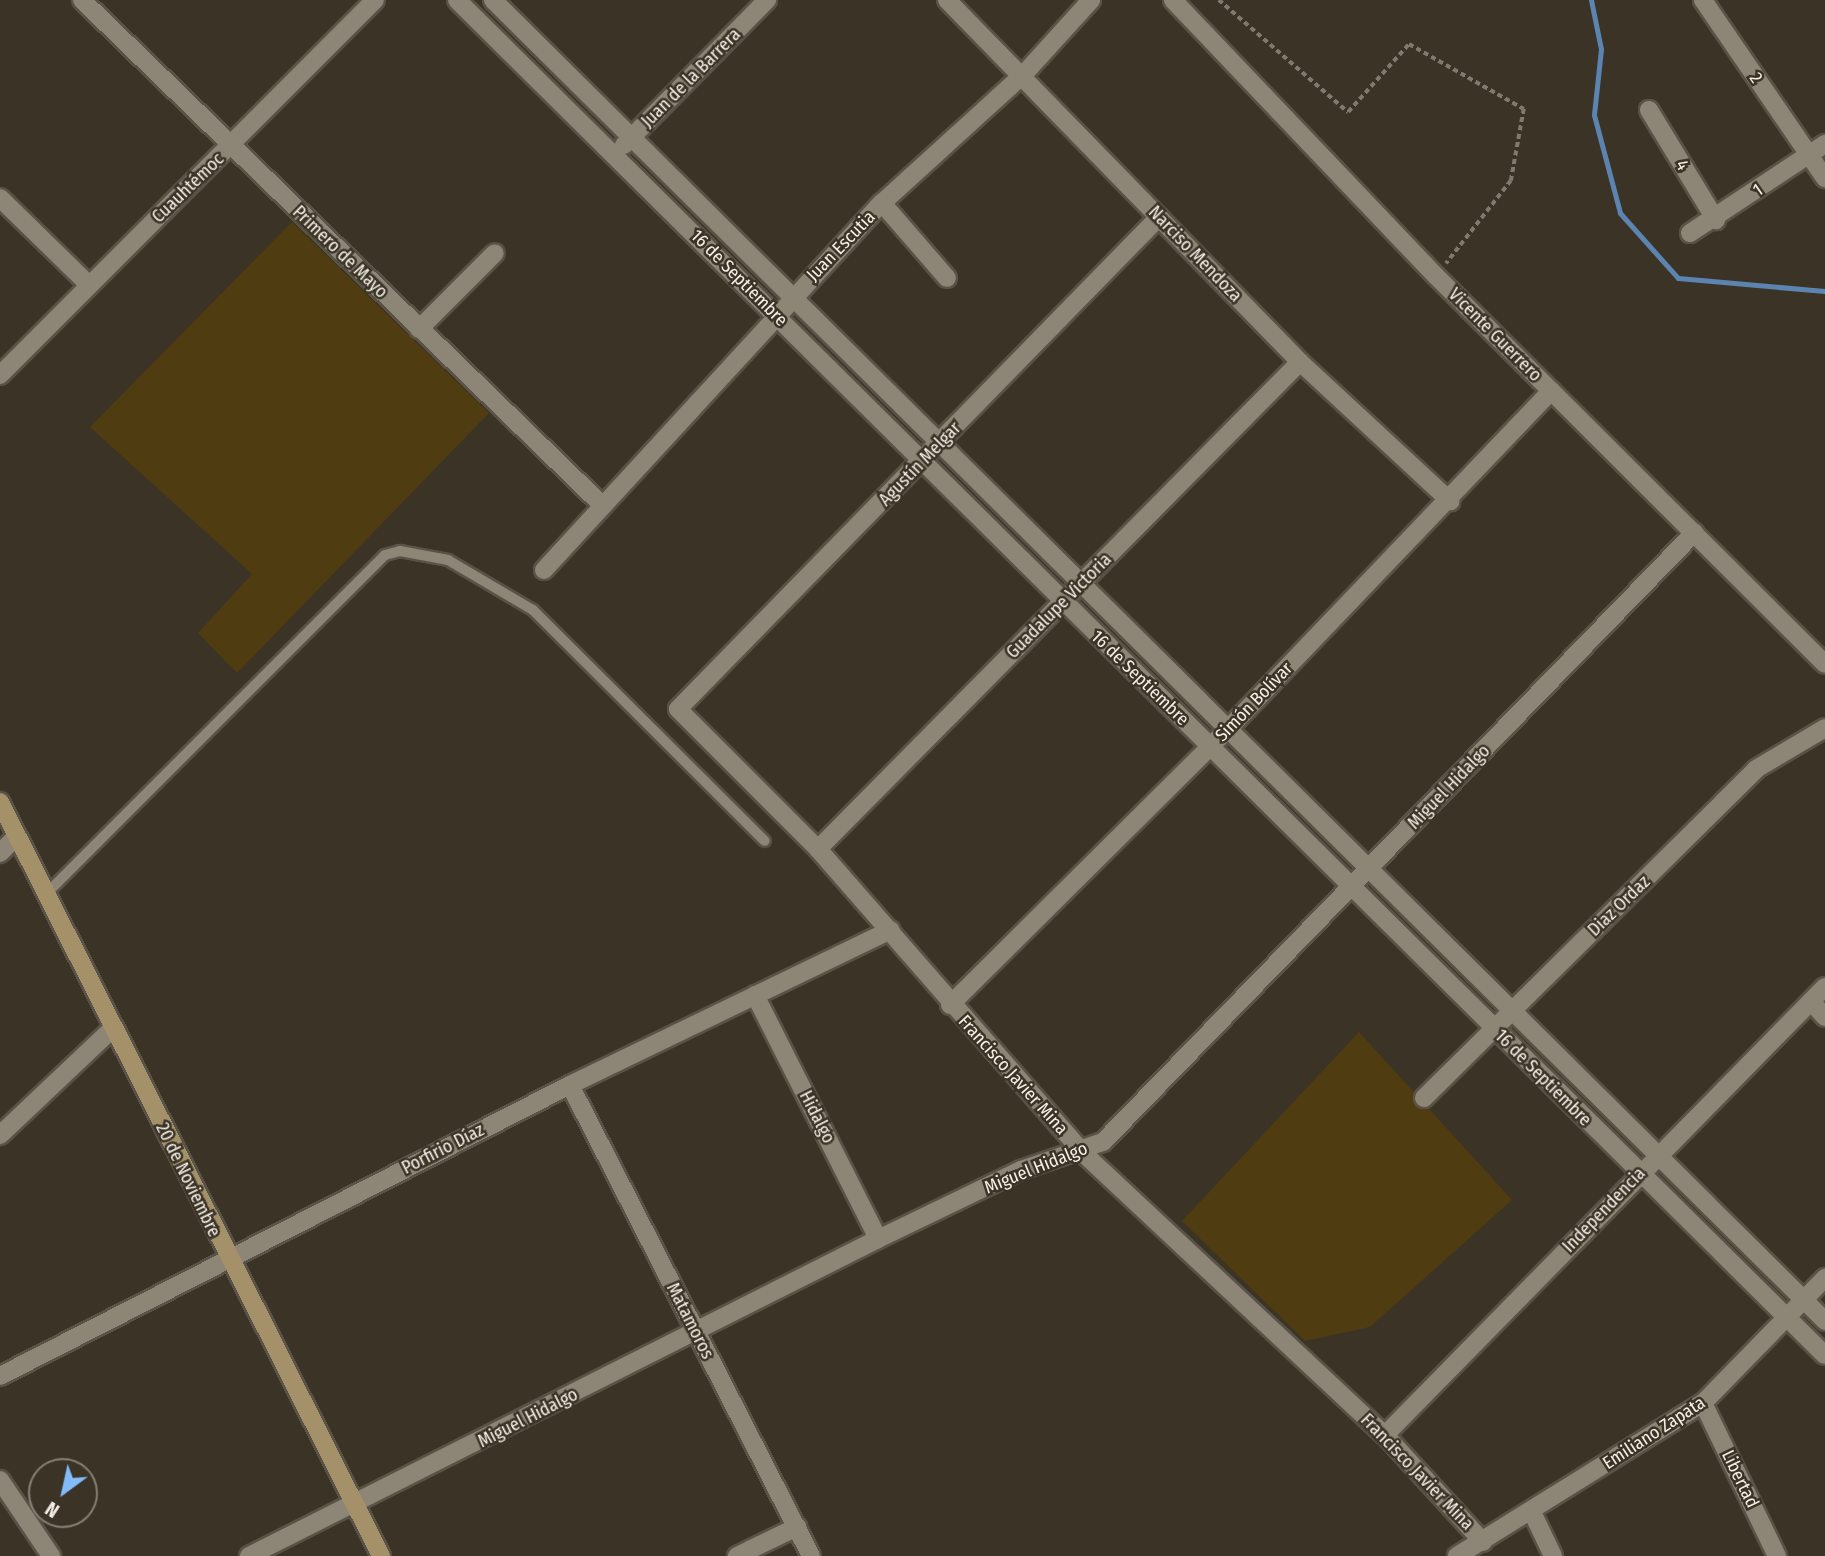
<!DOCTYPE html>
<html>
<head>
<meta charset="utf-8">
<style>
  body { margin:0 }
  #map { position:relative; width:1825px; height:1556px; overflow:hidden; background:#3b3426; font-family:"Fira Sans Condensed",sans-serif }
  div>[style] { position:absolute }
  .green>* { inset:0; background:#4f3c10 }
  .stream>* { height:5px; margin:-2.5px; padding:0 2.5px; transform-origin:2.5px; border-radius:2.5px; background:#5c84b1 }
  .path>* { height:3.5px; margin-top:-1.75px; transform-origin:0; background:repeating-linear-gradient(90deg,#807a6e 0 5px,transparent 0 8.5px) }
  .roads { filter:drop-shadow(2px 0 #595246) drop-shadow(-2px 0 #595246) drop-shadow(0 2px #595246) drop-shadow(0 -2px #595246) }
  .service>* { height:10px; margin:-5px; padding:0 5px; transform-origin:5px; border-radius:5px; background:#8d8575 }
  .minor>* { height:18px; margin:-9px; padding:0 9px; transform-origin:9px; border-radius:9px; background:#8d8575 }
  .secondary>* { height:18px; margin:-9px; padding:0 9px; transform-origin:9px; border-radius:9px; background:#a49169 }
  span { translate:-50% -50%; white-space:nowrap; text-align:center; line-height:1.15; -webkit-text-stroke:5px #3b3426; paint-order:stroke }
  .street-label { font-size:18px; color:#f4efe7 }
  .north { position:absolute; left:28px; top:1458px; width:70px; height:70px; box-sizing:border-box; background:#3b3426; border:2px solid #857f73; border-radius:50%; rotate:213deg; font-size:19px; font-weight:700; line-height:28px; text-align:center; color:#f4efe7 }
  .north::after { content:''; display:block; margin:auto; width:24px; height:32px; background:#83bcfb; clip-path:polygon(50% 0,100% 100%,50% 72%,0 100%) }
</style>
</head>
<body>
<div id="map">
  <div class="green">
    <i style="clip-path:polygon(292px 222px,489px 413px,237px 673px,198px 633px,252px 574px,90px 427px)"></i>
    <i style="clip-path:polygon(1359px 1032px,1512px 1200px,1370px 1327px,1305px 1341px,1182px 1221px)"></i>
  </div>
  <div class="stream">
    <i style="left:1591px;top:0;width:50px;rotate:78.5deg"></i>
    <i style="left:1601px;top:49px;width:66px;rotate:96.1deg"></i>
    <i style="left:1594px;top:115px;width:101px;rotate:75.1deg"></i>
    <i style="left:1620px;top:213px;width:87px;rotate:48.3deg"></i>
    <i style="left:1678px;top:278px;width:148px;rotate:5.1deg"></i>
  </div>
  <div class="path">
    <i style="left:1219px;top:0;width:171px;rotate:41deg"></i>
    <i style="left:1348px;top:112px;width:91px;rotate:-48.1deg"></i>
    <i style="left:1409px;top:44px;width:132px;rotate:29.5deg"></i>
    <i style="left:1524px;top:109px;width:73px;rotate:100.2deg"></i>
    <i style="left:1511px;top:181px;width:105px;rotate:128.1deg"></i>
  </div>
  <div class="roads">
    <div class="service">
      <i style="left:46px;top:894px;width:479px;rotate:-45deg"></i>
      <i style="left:385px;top:555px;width:16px;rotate:-15deg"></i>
      <i style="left:400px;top:551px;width:49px;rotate:10.6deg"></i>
      <i style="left:448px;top:560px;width:99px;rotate:30.5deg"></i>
      <i style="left:533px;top:610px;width:327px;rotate:44.9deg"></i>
    </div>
    <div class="minor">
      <i style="left:82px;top:0;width:722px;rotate:44.16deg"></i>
      <i style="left:457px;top:0;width:1925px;rotate:44.73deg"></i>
      <i style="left:493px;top:0;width:1876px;rotate:44.76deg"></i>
      <i style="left:947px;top:0;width:506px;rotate:45.72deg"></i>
      <i style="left:1300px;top:362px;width:205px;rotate:42.8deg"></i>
      <i style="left:1173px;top:0;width:381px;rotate:46.4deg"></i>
      <i style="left:1436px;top:276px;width:549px;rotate:44.93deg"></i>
      <i style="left:1703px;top:0;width:216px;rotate:55.6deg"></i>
      <i style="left:1649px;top:110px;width:129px;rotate:58.7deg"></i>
      <i style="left:624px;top:145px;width:204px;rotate:-45.4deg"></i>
      <i style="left:0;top:198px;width:124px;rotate:44.3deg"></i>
      <i style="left:882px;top:203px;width:99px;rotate:49.1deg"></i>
      <i style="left:1159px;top:217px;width:688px;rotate:134.35deg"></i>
      <i style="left:678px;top:709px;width:198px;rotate:45deg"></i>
      <i style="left:818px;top:849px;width:400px;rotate:48.9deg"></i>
      <i style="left:1081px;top:1151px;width:416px;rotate:43.1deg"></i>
      <i style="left:1385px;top:1435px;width:145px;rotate:47.5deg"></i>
      <i style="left:1690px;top:233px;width:162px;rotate:-33.4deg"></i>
      <i style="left:419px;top:329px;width:107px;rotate:-45deg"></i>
      <i style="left:0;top:375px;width:530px;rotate:-45deg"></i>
      <i style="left:544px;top:570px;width:499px;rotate:-47.4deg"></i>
      <i style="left:882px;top:203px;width:192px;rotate:-42.3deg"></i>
      <i style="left:1024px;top:74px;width:100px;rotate:-47.8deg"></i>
      <i style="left:818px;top:849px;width:685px;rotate:-45.3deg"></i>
      <i style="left:0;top:853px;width:24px;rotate:-45deg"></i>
      <i style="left:755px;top:995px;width:273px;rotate:63.2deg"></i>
      <i style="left:1811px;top:1001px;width:21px;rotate:49deg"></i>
      <i style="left:950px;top:1005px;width:395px;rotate:-44.8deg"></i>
      <i style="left:1230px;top:727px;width:465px;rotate:-46.3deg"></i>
      <i style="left:570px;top:1085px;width:529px;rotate:62.9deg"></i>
      <i style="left:1424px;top:1098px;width:467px;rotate:-44.7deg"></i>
      <i style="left:1756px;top:769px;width:80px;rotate:-30.7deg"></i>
      <i style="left:0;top:1135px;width:156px;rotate:-43.4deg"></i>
      <i style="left:0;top:1376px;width:640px;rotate:-27.05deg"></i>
      <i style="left:570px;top:1085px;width:356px;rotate:-25.8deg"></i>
      <i style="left:1703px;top:1403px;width:170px;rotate:64.2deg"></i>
      <i style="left:1385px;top:1435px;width:628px;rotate:-45.52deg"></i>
      <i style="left:0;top:1480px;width:92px;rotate:56.1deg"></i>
      <i style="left:1532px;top:1512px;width:49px;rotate:64.5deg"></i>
      <i style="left:249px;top:1556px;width:704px;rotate:-26.75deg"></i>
      <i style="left:878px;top:1239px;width:159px;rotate:-25.8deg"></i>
      <i style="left:1021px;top:1170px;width:87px;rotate:-18.9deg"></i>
      <i style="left:1103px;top:1142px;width:849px;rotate:-45.86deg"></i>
      <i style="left:737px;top:1556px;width:67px;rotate:-25.8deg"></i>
      <i style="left:1457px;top:1556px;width:290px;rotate:-31.9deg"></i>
      <i style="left:1703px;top:1403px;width:175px;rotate:-45.7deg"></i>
    </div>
    <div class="secondary">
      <i style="left:0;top:802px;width:845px;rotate:63.19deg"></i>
    </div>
  </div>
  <div class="street-label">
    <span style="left:691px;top:78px;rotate:-45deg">Juan de la Barrera</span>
    <span style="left:1756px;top:78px;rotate:56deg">2</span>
    <span style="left:1682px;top:165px;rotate:59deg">4</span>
    <span style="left:188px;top:188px;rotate:-44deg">Cuauhtémoc</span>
    <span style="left:1758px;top:190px;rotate:-35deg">1</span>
    <span style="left:841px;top:246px;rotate:-46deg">Juan Escutia</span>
    <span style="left:340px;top:252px;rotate:44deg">Primero de Mayo</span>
    <span style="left:1195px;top:254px;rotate:46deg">Narciso Mendoza</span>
    <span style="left:739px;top:278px;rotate:45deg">16 de Septiembre</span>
    <span style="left:1495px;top:335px;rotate:45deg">Vicente Guerrero</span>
    <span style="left:920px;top:464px;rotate:-46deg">Agustín Melgar</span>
    <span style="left:1059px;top:606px;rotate:-45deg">Guadalupe Victoria</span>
    <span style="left:1140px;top:678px;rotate:44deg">16 de Septiembre</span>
    <span style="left:1254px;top:702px;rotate:-46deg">Simón Bolívar</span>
    <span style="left:1449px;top:787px;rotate:-46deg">Miguel Hidalgo</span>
    <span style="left:1619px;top:906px;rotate:-44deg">Diaz Ordaz</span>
    <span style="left:1013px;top:1075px;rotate:48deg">Francisco Javier Mina</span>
    <span style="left:1543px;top:1078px;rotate:45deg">16 de Septiembre</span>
    <span style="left:817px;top:1117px;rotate:63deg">Hidalgo</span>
    <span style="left:443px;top:1149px;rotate:-27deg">Porfirio Díaz</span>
    <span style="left:1036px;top:1168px;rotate:-22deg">Miguel Hidalgo</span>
    <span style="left:188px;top:1180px;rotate:64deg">20 de Noviembre</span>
    <span style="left:1604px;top:1210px;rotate:-46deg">Independencia</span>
    <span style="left:690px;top:1321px;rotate:63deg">Matamoros</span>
    <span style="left:528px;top:1418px;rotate:-27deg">Miguel Hidalgo</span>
    <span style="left:1654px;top:1433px;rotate:-33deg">Emiliano Zapata</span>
    <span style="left:1417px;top:1472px;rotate:46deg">Francisco Javier Mina</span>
    <span style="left:1740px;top:1479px;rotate:64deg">Libertad</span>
  </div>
  <div class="north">N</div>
</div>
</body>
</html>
